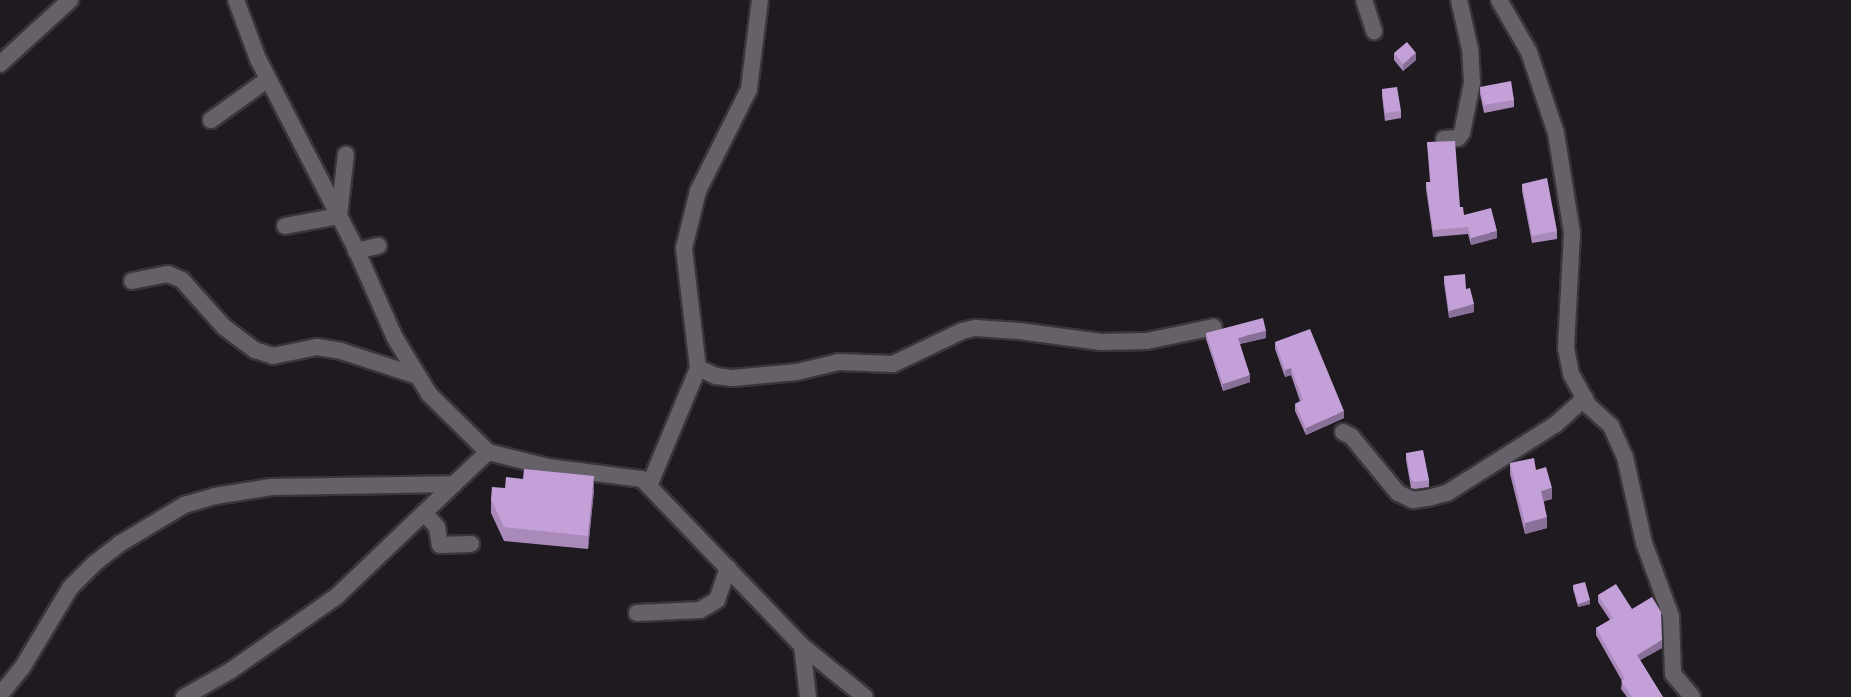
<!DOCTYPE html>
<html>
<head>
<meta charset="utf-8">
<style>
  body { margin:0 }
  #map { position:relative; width:1851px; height:697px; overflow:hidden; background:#1e1a20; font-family:"Golos Text",sans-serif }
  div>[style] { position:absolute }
  .roads { filter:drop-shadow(2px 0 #39363b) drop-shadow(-2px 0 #39363b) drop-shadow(0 2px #39363b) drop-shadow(0 -2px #39363b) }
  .minor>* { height:16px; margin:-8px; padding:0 8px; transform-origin:8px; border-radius:8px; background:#666169 }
  .wall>* { inset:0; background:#a98abb }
  .shaded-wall>* { inset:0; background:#897098 }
  .building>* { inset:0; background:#c4a0d9 }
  span { translate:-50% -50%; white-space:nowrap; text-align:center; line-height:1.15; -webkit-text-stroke:6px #1e1a20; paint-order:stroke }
</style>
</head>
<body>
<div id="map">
  <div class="roads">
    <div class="minor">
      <i style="left:236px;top:0;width:63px;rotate:69.6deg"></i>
      <i style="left:258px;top:59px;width:212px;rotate:62.7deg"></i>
      <i style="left:355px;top:247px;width:99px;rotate:66.3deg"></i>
      <i style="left:395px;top:338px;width:66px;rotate:58.7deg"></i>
      <i style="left:429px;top:394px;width:83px;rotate:44.5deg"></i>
      <i style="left:488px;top:452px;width:62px;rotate:14deg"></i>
      <i style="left:548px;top:467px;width:95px;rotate:7.3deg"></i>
      <i style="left:642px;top:479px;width:230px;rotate:46.2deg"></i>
      <i style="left:801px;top:645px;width:82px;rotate:39.1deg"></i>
      <i style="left:1364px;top:0;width:33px;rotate:72deg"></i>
      <i style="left:1499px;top:0;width:60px;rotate:60deg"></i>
      <i style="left:1529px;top:52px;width:85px;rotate:71.6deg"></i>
      <i style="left:1556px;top:133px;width:101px;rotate:80.9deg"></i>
      <i style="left:1572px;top:233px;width:115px;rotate:93deg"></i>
      <i style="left:1566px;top:348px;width:26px;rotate:79deg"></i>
      <i style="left:1571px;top:374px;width:37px;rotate:61deg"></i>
      <i style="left:1589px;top:406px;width:30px;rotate:42deg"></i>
      <i style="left:1611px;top:426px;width:34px;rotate:66deg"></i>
      <i style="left:1625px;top:457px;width:88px;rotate:77.5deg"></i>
      <i style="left:1644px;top:543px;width:78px;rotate:69.7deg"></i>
      <i style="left:1671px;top:616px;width:58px;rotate:88deg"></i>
      <i style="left:1673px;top:674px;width:30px;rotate:50deg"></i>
      <i style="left:0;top:64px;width:95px;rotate:-42.4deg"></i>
      <i style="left:211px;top:120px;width:70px;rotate:-35.7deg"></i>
      <i style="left:1444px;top:139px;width:14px;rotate:-4deg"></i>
      <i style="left:1458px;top:138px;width:6px;rotate:-51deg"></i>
      <i style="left:1462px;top:133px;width:51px;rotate:-78.7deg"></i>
      <i style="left:1472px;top:83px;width:34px;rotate:-93deg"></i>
      <i style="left:1470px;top:49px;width:50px;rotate:-102.7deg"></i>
      <i style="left:285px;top:226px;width:55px;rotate:-10.5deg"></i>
      <i style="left:339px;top:216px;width:62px;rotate:-83.6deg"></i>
      <i style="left:356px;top:251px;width:23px;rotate:-13deg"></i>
      <i style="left:132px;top:281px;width:37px;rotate:-11deg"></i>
      <i style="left:168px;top:274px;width:15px;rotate:23deg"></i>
      <i style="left:182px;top:280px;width:63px;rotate:48.2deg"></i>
      <i style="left:224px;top:327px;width:39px;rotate:37deg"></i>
      <i style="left:255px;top:350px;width:19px;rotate:18deg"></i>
      <i style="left:273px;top:356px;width:45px;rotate:-11.6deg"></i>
      <i style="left:317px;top:347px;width:24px;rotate:9deg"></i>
      <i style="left:341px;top:351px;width:81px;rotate:18deg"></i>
      <i style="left:698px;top:368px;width:20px;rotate:24deg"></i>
      <i style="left:716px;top:376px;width:17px;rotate:7deg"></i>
      <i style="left:733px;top:378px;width:64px;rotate:-5.4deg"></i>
      <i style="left:797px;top:372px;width:43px;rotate:-13.4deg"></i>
      <i style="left:839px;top:362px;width:54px;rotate:2.1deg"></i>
      <i style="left:893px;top:364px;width:76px;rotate:-25.6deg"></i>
      <i style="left:962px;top:331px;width:13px;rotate:-13deg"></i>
      <i style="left:975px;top:328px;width:44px;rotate:3.9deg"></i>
      <i style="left:1019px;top:331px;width:83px;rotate:7.6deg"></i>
      <i style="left:1101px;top:342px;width:46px;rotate:-1.2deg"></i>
      <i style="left:1147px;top:341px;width:68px;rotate:-11.8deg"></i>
      <i style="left:1343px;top:432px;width:9px;rotate:27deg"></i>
      <i style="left:1351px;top:436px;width:74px;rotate:50.5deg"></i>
      <i style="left:1398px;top:493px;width:17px;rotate:25deg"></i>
      <i style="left:1413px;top:500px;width:15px;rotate:-8deg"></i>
      <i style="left:1428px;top:498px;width:20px;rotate:-15deg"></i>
      <i style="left:1447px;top:493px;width:129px;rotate:-32.3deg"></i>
      <i style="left:1556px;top:424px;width:39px;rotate:-42deg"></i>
      <i style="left:649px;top:486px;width:128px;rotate:-67.4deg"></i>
      <i style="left:698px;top:368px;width:121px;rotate:-96.7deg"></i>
      <i style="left:684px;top:248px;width:59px;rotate:-76.2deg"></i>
      <i style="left:698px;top:191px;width:114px;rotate:-63.4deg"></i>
      <i style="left:749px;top:89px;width:90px;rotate:-83deg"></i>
      <i style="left:424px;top:513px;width:19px;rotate:47deg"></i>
      <i style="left:437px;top:527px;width:18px;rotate:81deg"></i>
      <i style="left:440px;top:545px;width:31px;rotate:-2deg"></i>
      <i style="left:637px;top:613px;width:63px;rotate:-2.7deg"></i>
      <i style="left:700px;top:610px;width:20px;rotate:-30deg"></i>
      <i style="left:717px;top:600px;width:34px;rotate:-71deg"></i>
      <i style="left:802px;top:646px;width:51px;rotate:83.3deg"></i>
      <i style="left:0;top:695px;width:35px;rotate:-51deg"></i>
      <i style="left:22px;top:668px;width:93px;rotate:-59deg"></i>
      <i style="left:70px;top:588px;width:35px;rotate:-45deg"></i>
      <i style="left:95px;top:563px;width:33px;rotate:-38deg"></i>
      <i style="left:121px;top:543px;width:74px;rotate:-31.1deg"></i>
      <i style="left:184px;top:505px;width:32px;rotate:-16deg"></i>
      <i style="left:215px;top:496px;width:57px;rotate:-9.1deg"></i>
      <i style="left:271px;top:487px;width:183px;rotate:-0.9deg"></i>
      <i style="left:454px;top:484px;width:47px;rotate:-43.3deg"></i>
      <i style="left:184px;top:697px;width:53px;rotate:-29.5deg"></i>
      <i style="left:230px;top:671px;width:131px;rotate:-35deg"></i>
      <i style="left:337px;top:596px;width:162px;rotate:-43.7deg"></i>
    </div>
  </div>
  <div class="wall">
    <i style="clip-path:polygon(1394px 53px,1416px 60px,1403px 71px,1394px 60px)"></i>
    <i style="clip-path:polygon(1480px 87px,1514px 100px,1514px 107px,1484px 113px,1480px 94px)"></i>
    <i style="clip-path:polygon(1382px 89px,1401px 111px,1401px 118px,1385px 121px,1382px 96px)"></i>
    <i style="clip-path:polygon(1427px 142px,1464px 215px,1497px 238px,1471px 245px,1468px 234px,1433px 237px,1426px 189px,1426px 182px,1430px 182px)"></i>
    <i style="clip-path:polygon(1522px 184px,1557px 231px,1557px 239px,1532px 243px,1522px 191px)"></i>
    <i style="clip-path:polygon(1444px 276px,1466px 289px,1474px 312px,1449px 318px,1444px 283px)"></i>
    <i style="clip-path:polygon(1206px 333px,1266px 338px,1240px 344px,1250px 382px,1223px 391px,1206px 339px)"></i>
    <i style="clip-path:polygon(1275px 342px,1344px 418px,1306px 435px,1295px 411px,1295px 404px,1300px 401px,1291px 375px,1285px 377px,1275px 349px)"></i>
    <i style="clip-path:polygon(1406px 453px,1429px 480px,1429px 487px,1415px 489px,1411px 488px,1406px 460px)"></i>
    <i style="clip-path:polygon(1510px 463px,1536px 470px,1552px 499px,1544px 501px,1547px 528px,1525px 534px,1510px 474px)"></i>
    <i style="clip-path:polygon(505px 488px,594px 490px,588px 549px,504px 541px,491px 513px,491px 499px)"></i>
    <i style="clip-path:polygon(1573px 585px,1590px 604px,1578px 607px,1573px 589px)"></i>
    <i style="clip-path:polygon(1598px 595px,1632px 609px,1662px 648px,1640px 660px,1663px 697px,1627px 697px,1621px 689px,1622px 681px,1596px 635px,1596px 628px,1610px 620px,1598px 602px)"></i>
  </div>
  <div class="shaded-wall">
    <i style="clip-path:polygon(1416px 53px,1416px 60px,1403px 71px,1403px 64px)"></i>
    <i style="clip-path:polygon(1497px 231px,1497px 238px,1471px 245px,1471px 238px)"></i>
    <i style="clip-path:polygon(1474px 304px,1474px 312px,1449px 318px,1449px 311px)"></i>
    <i style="clip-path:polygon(1266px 331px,1266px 338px,1238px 344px,1238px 338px)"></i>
    <i style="clip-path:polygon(1291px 368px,1291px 375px,1285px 377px,1285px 370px)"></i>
    <i style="clip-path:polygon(1250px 375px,1250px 382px,1223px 391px,1223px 384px)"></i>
    <i style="clip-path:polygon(1344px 411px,1344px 418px,1306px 435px,1306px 428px)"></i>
    <i style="clip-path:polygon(594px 476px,594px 490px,588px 549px,588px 536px)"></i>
    <i style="clip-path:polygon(1552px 488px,1552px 499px,1541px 502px,1541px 491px)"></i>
    <i style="clip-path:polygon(1547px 517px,1547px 528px,1525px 534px,1525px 523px)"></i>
    <i style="clip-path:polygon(1590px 600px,1590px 604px,1578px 607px,1578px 604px)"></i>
    <i style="clip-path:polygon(1662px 640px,1662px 648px,1637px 662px,1637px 655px)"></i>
  </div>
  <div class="building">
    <i style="clip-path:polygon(1407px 42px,1416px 53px,1403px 64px,1394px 53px)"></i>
    <i style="clip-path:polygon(1511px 81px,1514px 100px,1484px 105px,1480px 87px)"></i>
    <i style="clip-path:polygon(1397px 87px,1401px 111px,1385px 113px,1382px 89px)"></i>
    <i style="clip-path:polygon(1455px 141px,1460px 207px,1463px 207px,1464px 215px,1491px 208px,1497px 231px,1471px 238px,1468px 227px,1433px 230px,1426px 182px,1431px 182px,1427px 142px)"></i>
    <i style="clip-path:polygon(1547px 178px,1557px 231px,1532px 236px,1522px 184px)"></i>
    <i style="clip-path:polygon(1465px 274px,1466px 289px,1470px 288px,1474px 304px,1449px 311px,1444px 276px)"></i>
    <i style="clip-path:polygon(1263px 318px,1266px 331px,1238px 338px,1250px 375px,1223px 384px,1206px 333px)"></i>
    <i style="clip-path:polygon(1310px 329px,1344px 411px,1306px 428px,1295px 404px,1303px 400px,1291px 368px,1285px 370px,1275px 342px)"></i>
    <i style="clip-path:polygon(1423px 450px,1429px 480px,1415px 482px,1411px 480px,1406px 453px)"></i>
    <i style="clip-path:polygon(1534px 458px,1536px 470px,1546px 467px,1552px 488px,1541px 491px,1547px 517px,1525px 523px,1510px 463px)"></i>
    <i style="clip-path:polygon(524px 469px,594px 476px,588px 536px,504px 527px,491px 499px,492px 487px,505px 488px,506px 477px,523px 479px)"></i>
    <i style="clip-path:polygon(1585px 582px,1590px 600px,1578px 604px,1573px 585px)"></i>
    <i style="clip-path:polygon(1616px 584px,1632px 609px,1652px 597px,1661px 612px,1662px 640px,1637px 655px,1663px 697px,1632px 697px,1621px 681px,1625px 679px,1596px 628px,1613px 618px,1598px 595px)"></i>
  </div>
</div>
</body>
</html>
